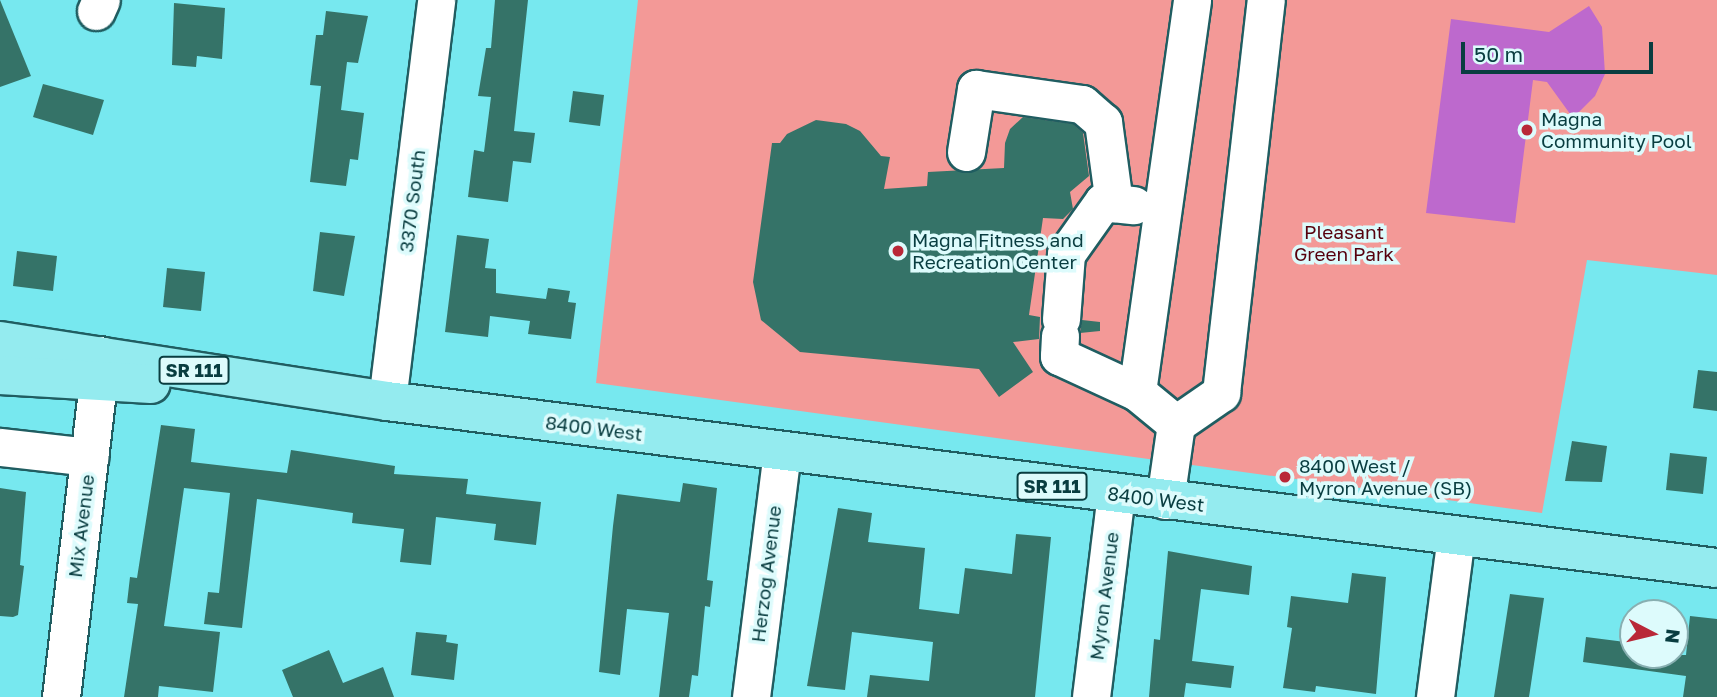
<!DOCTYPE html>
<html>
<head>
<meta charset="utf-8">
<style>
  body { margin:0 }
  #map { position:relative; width:1717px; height:697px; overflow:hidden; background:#77e8ef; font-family:"Golos Text",sans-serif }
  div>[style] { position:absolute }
  .green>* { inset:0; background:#f39997 }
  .water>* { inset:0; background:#bd69cd }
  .building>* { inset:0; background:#357368 }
  .roads { filter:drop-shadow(2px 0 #205d61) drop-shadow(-2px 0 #205d61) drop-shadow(0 2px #205d61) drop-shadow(0 -2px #205d61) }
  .minor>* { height:37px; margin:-18.5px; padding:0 18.5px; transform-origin:18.5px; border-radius:18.5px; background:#fff }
  .major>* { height:38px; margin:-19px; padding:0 19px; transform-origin:19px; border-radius:19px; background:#94ebef }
  .dots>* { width:19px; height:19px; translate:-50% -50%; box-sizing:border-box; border:4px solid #ddfbfc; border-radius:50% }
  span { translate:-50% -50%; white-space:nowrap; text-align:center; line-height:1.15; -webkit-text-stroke:7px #ddfbfc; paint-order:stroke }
  .shield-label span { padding:2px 5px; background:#ddfbfc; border:2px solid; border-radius:5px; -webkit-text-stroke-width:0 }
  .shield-label { font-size:18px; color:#093d40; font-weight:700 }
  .poi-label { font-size:19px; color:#093d40 }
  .left { translate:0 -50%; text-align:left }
  .street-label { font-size:19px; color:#093d40 }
  .park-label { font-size:19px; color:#56000d }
  .north { position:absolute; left:1619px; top:599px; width:70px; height:70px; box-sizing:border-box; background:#ddfbfc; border:2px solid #88afb1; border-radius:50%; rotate:97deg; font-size:19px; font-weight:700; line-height:28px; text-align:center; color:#093d40 }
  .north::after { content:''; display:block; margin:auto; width:24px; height:32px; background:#b92838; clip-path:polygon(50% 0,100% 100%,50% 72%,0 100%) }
  .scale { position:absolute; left:1461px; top:42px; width:192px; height:32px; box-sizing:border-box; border:4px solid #093d40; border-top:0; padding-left:9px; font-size:21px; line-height:24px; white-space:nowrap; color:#093d40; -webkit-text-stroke:5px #ddfbfc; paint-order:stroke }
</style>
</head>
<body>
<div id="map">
  <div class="green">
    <i style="clip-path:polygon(638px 0,1717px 0,1717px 275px,1587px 260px,1542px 513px,596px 383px)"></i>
  </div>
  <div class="water">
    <i style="clip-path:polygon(1589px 6px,1602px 27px,1605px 74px,1595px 96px,1573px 118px,1547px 82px,1533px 80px,1515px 223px,1426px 213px,1451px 19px,1549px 32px)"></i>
  </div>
  <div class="building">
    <i style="clip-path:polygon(0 0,31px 76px,0 87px)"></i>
    <i style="clip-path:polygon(495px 0,528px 0,514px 131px,535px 133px,531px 163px,513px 161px,508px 202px,468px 197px,474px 150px,484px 152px,491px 97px,478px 96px,486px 48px,491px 48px)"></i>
    <i style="clip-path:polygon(174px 3px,225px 8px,222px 59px,197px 56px,196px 67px,172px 65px)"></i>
    <i style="clip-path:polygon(326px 11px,368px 16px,358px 63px,347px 62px,341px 110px,364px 113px,358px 160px,350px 159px,346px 186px,310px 182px,321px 86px,310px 85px,316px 35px,323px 35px)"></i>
    <i style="clip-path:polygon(43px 84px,104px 100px,93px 135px,33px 117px)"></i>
    <i style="clip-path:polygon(573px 91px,604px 95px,600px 126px,569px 122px)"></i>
    <i style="clip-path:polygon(1023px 117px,1073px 124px,1083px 133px,1089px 176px,1070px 192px,1073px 209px,1063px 219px,1043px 218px,1029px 315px,1040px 317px,1039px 339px,1013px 342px,1033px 372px,999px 397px,979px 369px,800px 352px,761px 320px,753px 282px,772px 143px,780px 143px,787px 134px,816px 120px,846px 124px,860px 131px,881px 156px,890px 157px,884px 189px,927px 186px,928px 172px,1004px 168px,1005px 143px,1010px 129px)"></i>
    <i style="clip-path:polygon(320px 232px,355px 236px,344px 296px,313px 291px)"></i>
    <i style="clip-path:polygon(457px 235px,489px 239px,485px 268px,496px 269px,496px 293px,546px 299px,548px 288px,570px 291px,568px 302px,576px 303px,571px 339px,528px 334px,530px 321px,490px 316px,488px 337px,445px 332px)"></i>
    <i style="clip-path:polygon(17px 251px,57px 256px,53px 291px,13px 286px)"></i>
    <i style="clip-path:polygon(167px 268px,205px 272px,201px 311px,163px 307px)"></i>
    <i style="clip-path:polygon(1082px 320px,1100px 322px,1100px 331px,1080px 333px)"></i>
    <i style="clip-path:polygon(1698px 370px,1717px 372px,1717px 411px,1693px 408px)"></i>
    <i style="clip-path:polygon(161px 425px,195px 429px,191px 462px,287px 473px,291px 450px,395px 466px,394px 474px,468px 479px,466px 494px,541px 502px,536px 545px,494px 540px,496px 524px,436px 517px,431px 565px,400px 562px,404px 529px,352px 523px,353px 513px,257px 499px,242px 628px,204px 624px,208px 592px,219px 593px,230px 493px,184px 488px,164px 626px,220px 632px,213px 692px,159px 686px,158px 697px,124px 697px,138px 604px,127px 603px,130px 577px,137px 578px)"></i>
    <i style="clip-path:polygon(1572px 441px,1607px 446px,1602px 482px,1565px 481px)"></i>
    <i style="clip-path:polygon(1670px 453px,1707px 457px,1703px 494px,1666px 490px)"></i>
    <i style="clip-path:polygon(683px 483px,717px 488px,707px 580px,713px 581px,710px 607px,705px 606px,698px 676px,692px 675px,689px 697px,659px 697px,669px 613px,627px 609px,620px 675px,599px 672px,613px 526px,617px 494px,680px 502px)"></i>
    <i style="clip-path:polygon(0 488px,26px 492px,20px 565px,24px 566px,18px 615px,13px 617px,0 616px)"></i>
    <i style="clip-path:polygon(838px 508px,872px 513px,868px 542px,925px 548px,919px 609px,959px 614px,965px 568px,1012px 574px,1016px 534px,1051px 537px,1035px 697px,867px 697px,870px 675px,929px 681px,933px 642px,852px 632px,845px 690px,807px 686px)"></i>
    <i style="clip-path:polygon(1168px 551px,1252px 566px,1249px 595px,1201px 589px,1192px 661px,1234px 666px,1231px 688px,1186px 683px,1184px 697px,1149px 697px,1154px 639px,1160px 640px)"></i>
    <i style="clip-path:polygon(1352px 573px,1386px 577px,1376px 694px,1316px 686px,1315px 692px,1283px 688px,1292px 628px,1287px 627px,1291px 596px,1348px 603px)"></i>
    <i style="clip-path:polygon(1510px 594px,1544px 598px,1529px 697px,1494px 697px)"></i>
    <i style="clip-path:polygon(1690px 616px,1717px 619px,1717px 697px,1683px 697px,1686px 676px,1583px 662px,1586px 637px,1633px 643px,1633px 655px,1686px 655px)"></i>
    <i style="clip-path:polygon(416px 632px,447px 635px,446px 642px,458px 644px,454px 680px,411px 675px)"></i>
    <i style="clip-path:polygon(329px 650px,343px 683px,383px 667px,394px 697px,293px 697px,282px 670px)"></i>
  </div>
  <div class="roads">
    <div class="minor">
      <i style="left:96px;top:11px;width:12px;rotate:-66deg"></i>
      <i style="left:966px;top:152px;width:64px;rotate:-81deg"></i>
      <i style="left:976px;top:89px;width:107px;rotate:8.1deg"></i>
      <i style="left:1082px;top:104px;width:28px;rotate:41deg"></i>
      <i style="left:1103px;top:122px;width:82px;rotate:82.3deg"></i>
      <i style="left:1061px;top:319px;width:65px;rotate:-85.6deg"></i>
      <i style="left:1066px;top:254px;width:64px;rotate:-54.6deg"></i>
      <i style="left:1103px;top:202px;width:31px;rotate:6deg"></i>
      <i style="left:1060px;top:336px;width:20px;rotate:93deg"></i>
      <i style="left:1059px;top:356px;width:86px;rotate:24.8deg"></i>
      <i style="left:387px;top:401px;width:404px;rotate:-83deg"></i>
      <i style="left:1176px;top:424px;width:50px;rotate:-140.6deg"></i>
      <i style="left:1137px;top:392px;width:396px;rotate:-82deg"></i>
      <i style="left:0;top:447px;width:90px;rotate:6.4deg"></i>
      <i style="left:1165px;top:500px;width:77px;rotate:-81.8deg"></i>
      <i style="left:1176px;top:424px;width:55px;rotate:-34.6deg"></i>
      <i style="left:1221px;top:393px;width:396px;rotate:-83.5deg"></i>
      <i style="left:61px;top:697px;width:344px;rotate:-83.3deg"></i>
      <i style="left:751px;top:697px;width:248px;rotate:-82.8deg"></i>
      <i style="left:1091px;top:697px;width:205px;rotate:-83deg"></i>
      <i style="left:1435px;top:697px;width:163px;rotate:-82.6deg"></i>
    </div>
    <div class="major">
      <i style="left:0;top:341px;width:392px;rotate:8.8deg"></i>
      <i style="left:387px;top:401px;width:1340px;rotate:7.16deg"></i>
      <i style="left:0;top:375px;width:151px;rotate:3.4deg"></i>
    </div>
  </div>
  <div class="dots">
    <i style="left:1527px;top:130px;background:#b92838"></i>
    <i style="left:898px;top:251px;background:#b92838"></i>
    <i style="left:1285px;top:477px;background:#b92838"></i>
  </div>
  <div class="shield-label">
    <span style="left:194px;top:370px">SR 111</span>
    <span style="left:1052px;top:486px">SR 111</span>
  </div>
  <div class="poi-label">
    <span class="left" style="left:1541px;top:130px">Magna<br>Community Pool</span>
    <span class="left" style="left:912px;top:251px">Magna Fitness and<br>Recreation Center</span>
    <span class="left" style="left:1299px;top:477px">8400 West /<br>Myron Avenue (SB)</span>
  </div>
  <div class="street-label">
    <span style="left:412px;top:201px;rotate:-83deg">3370 South</span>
    <span style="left:594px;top:428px;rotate:7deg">8400 West</span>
    <span style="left:1156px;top:499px;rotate:7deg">8400 West</span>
    <span style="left:81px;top:526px;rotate:-83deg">Mix Avenue</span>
    <span style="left:766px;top:574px;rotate:-83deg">Herzog Avenue</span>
    <span style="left:1104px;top:596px;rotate:-83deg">Myron Avenue</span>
  </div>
  <div class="park-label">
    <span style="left:1344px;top:243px">Pleasant<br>Green Park</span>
  </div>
  <div class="north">N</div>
  <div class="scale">50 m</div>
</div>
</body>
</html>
